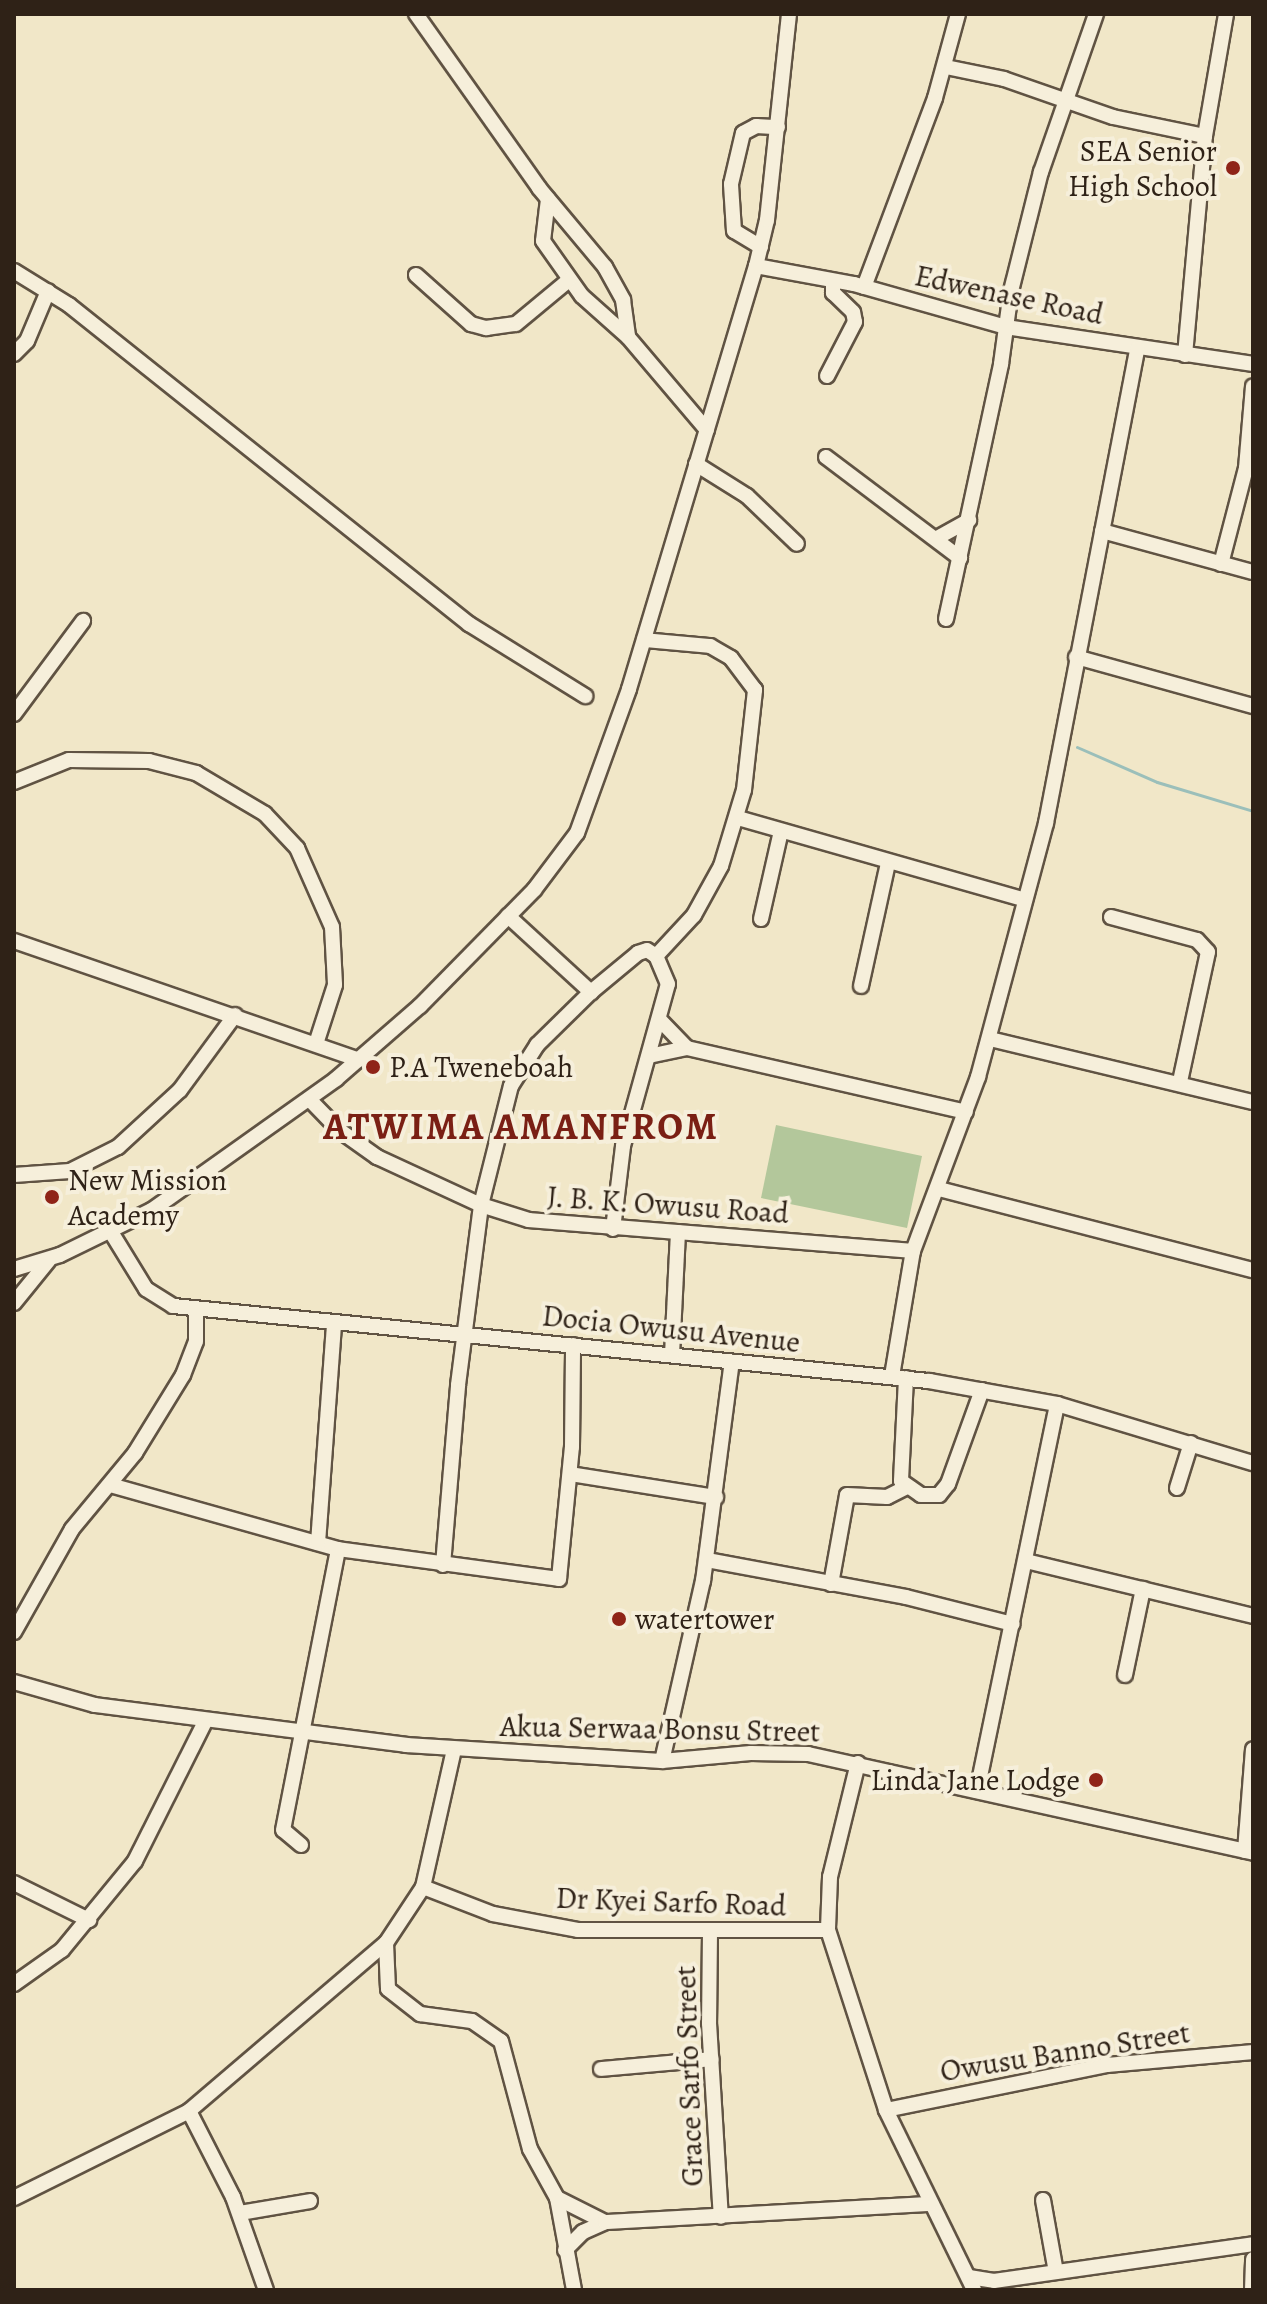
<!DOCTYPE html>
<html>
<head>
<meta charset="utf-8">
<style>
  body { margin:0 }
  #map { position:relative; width:1267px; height:2304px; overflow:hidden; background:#f1e7c8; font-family:Alegreya,serif }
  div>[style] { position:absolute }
  .green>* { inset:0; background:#b3c79b }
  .stream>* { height:3px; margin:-1.5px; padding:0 1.5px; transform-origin:1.5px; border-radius:1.5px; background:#9bbfba }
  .roads { filter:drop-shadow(2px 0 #605343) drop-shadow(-2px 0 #605343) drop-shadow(0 2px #605343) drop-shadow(0 -2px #605343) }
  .minor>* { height:14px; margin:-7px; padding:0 7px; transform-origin:7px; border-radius:7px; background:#f6efdb }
  .dots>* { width:22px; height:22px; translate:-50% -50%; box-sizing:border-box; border:4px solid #f6efdb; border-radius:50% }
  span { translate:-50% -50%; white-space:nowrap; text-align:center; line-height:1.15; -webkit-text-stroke:8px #f6efdb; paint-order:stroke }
  .poi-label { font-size:30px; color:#2f2217 }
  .right { translate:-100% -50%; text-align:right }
  .left { translate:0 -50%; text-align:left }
  .street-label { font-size:30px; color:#2f2217 }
  .district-label { font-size:38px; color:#7a1f14; font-weight:700; letter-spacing:2px }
  .frame { position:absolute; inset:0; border:16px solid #2f2217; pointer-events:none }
</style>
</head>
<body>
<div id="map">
  <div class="green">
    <i style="clip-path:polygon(776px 1125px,922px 1156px,907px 1228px,761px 1198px)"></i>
  </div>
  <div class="stream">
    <i style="left:1077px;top:747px;width:87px;rotate:23.6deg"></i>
    <i style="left:1157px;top:782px;width:100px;rotate:16.8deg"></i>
    <i style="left:688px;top:1609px;width:33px;rotate:-78deg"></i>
    <i style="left:676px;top:1665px;width:31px;rotate:-77deg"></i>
    <i style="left:661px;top:1731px;width:59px;rotate:-77.4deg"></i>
  </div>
  <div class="roads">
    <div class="minor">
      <i style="left:416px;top:14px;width:213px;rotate:54.7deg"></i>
      <i style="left:539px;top:188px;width:103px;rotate:50.1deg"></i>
      <i style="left:605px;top:267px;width:38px;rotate:61deg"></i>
      <i style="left:623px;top:300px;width:37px;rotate:82deg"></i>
      <i style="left:628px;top:337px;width:122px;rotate:49.7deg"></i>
      <i style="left:946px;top:67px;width:59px;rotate:11.7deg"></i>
      <i style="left:1004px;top:79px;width:115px;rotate:19.2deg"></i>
      <i style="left:1113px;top:117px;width:94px;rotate:11.7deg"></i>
      <i style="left:548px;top:199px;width:42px;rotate:96.8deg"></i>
      <i style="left:543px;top:241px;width:67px;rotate:54.7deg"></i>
      <i style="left:582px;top:296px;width:62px;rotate:41.7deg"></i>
      <i style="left:761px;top:247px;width:31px;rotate:-149deg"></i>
      <i style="left:734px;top:231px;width:47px;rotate:-93.7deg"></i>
      <i style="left:731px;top:184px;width:52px;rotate:-76.8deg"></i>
      <i style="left:743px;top:133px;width:15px;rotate:-28deg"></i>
      <i style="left:756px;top:126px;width:22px;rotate:3deg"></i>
      <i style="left:756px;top:266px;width:100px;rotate:10.4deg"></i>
      <i style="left:854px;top:284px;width:158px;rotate:15.8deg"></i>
      <i style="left:1006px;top:327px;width:250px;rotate:8.5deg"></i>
      <i style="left:14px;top:271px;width:65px;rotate:31.7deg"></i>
      <i style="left:69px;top:305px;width:512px;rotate:38.57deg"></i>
      <i style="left:469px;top:624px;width:137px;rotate:31.8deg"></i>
      <i style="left:416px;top:275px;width:74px;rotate:41.7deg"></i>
      <i style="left:471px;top:324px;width:16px;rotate:15deg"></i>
      <i style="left:486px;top:328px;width:30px;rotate:-8deg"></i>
      <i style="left:516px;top:324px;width:69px;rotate:-39.7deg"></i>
      <i style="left:864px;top:287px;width:202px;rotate:-69.4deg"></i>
      <i style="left:935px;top:98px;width:87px;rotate:-74.7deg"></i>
      <i style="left:14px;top:354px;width:18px;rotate:-45deg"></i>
      <i style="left:27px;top:341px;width:54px;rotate:-67.2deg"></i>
      <i style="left:1185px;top:355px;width:220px;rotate:-84.8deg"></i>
      <i style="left:1205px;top:136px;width:124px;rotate:-80.2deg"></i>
      <i style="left:827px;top:376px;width:61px;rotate:-62.6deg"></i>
      <i style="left:855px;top:322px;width:10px;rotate:-101deg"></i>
      <i style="left:853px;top:312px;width:28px;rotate:-136deg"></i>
      <i style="left:833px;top:293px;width:12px;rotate:-90deg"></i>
      <i style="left:826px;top:457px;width:168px;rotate:37deg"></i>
      <i style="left:696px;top:464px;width:60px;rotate:32.1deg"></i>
      <i style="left:747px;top:496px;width:69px;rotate:43.8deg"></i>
      <i style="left:1102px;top:531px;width:156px;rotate:15.2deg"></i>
      <i style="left:937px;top:538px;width:37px;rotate:-29deg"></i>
      <i style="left:1221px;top:564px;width:99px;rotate:-75.4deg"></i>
      <i style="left:1246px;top:468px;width:82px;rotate:-85.1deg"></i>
      <i style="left:946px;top:619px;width:261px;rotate:-77.8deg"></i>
      <i style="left:1001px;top:364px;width:74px;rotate:-82.2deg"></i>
      <i style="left:1011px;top:291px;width:123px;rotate:-75.9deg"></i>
      <i style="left:1041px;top:172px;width:167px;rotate:-70.8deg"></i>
      <i style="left:1076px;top:657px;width:184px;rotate:15.5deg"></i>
      <i style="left:14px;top:714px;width:116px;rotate:-53.4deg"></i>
      <i style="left:14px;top:782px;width:59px;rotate:-21.8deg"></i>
      <i style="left:69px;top:760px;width:80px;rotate:0.7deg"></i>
      <i style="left:149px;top:761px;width:49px;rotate:14.3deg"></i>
      <i style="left:196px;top:773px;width:80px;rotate:30.7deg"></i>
      <i style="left:265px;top:814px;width:47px;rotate:46.7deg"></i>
      <i style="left:297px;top:848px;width:86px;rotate:66.1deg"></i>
      <i style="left:332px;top:927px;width:58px;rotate:87deg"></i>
      <i style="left:335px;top:985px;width:62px;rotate:107.9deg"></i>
      <i style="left:738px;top:818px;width:298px;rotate:15.9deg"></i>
      <i style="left:508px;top:916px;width:113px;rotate:42.5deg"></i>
      <i style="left:1111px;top:917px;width:89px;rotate:15deg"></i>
      <i style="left:1197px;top:940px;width:16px;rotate:47deg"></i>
      <i style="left:1208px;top:952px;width:132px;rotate:102.2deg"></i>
      <i style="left:761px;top:919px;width:90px;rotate:-77.2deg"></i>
      <i style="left:14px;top:941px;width:365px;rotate:19deg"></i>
      <i style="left:861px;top:986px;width:126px;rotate:-77.6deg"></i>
      <i style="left:659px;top:1019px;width:40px;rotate:46deg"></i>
      <i style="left:990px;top:1039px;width:270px;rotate:13.5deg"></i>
      <i style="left:649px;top:1056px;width:39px;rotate:-12deg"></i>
      <i style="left:687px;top:1048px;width:286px;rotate:12.9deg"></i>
      <i style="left:309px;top:1099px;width:43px;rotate:45.9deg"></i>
      <i style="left:339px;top:1130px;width:47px;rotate:35.4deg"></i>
      <i style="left:377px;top:1157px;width:115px;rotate:24.8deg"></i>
      <i style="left:481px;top:1205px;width:50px;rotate:17.4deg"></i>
      <i style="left:529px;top:1220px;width:385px;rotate:4.6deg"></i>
      <i style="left:14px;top:1175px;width:56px;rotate:-4.1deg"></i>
      <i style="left:70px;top:1171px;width:54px;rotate:-26.6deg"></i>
      <i style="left:118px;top:1147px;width:84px;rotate:-42.6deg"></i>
      <i style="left:180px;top:1090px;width:93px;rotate:-53.7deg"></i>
      <i style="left:939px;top:1189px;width:324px;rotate:14.5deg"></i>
      <i style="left:613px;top:1229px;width:84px;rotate:-83.1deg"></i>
      <i style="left:623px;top:1146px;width:168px;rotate:-74.5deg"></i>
      <i style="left:668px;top:984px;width:30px;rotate:-113deg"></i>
      <i style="left:111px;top:1232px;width:67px;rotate:58.4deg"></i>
      <i style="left:146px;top:1289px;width:32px;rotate:32deg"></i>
      <i style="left:173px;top:1306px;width:760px;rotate:5.67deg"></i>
      <i style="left:929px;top:1381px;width:130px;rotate:10.2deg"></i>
      <i style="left:1057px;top:1404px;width:205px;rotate:16.8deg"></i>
      <i style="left:14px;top:1269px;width:48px;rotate:-16.9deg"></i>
      <i style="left:60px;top:1255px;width:102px;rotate:-26.1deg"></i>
      <i style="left:152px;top:1210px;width:226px;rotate:-35.4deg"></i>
      <i style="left:336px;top:1079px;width:111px;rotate:-41deg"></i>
      <i style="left:420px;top:1006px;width:163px;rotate:-45.5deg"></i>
      <i style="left:534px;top:890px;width:71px;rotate:-53deg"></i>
      <i style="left:577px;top:833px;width:153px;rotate:-70.1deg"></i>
      <i style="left:629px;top:689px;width:442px;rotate:-73.3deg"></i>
      <i style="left:756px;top:266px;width:47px;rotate:-76.6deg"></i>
      <i style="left:767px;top:220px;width:207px;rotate:-83.9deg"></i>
      <i style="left:14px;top:1303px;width:55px;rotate:-50.9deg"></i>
      <i style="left:672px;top:1355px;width:123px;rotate:-87.2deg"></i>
      <i style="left:892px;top:1376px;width:127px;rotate:-80.5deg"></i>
      <i style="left:913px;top:1251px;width:186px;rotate:-69.5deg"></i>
      <i style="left:978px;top:1077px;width:263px;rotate:-75deg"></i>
      <i style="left:1046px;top:823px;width:483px;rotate:-79.1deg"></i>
      <i style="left:906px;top:1378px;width:103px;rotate:92.8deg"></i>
      <i style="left:901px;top:1481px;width:24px;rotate:35deg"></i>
      <i style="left:921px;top:1495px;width:18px"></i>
      <i style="left:939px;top:1495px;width:14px;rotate:-51deg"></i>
      <i style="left:948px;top:1484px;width:100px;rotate:-70.1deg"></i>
      <i style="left:570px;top:1474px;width:148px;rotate:9deg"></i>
      <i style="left:110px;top:1485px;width:237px;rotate:15.7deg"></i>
      <i style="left:338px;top:1549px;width:223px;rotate:7.7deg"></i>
      <i style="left:559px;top:1579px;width:133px;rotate:-84.4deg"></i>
      <i style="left:572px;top:1447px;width:102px;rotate:-89.4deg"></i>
      <i style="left:1177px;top:1488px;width:47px;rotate:-72.7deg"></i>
      <i style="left:318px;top:1543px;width:221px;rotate:-85.8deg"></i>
      <i style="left:707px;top:1560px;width:202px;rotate:10.5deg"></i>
      <i style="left:906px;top:1597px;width:110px;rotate:14.2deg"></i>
      <i style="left:1026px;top:1561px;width:234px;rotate:13.6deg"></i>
      <i style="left:443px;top:1565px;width:181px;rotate:-85.2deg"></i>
      <i style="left:458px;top:1385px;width:181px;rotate:-82.7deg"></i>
      <i style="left:481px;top:1205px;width:123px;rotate:-75.9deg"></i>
      <i style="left:511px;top:1086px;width:49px;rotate:-57.6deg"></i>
      <i style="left:537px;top:1045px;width:76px;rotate:-44.5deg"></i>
      <i style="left:591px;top:992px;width:61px;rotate:-39.7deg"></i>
      <i style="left:638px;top:953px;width:9px;rotate:-18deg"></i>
      <i style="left:647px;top:950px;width:11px;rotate:34deg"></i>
      <i style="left:656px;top:956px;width:56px;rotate:-47.2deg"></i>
      <i style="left:694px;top:915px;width:56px;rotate:-61.1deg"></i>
      <i style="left:721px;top:866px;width:79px;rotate:-73.2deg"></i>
      <i style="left:744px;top:790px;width:101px;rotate:-83.7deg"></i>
      <i style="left:755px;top:690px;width:40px;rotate:-127deg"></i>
      <i style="left:731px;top:658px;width:24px;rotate:-150deg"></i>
      <i style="left:710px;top:646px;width:66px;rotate:-174.8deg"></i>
      <i style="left:831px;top:1584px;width:90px;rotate:-79.8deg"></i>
      <i style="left:847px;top:1495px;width:40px;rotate:2.9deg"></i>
      <i style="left:887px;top:1497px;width:20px;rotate:-27deg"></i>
      <i style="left:14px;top:1632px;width:118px;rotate:-60.6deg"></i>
      <i style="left:72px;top:1529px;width:99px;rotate:-50.3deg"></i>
      <i style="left:135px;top:1453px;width:92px;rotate:-58.4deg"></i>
      <i style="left:183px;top:1375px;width:36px;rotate:-69deg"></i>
      <i style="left:196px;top:1341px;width:31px;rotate:-90deg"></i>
      <i style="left:1125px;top:1675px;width:88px;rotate:-78.2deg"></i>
      <i style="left:14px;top:1682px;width:84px;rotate:15.9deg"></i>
      <i style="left:95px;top:1705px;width:314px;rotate:7.3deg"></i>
      <i style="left:406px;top:1745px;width:256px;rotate:3.6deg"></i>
      <i style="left:662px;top:1761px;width:89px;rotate:-5.1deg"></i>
      <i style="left:751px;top:1753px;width:57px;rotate:1deg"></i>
      <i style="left:808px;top:1754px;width:456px;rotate:12.5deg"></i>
      <i style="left:662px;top:1761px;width:185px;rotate:-77.2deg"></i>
      <i style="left:703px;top:1581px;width:221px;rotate:-82.5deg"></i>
      <i style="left:858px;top:1763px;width:117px;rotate:103.8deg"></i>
      <i style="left:830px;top:1877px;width:53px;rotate:92.2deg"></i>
      <i style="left:828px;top:1930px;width:189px;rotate:72.1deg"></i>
      <i style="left:886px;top:2110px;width:200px;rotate:63.9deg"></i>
      <i style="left:977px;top:1791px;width:395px;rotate:-78.3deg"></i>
      <i style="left:301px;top:1845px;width:23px;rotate:-140deg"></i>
      <i style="left:283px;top:1830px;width:286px;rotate:-78.9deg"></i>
      <i style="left:1245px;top:1851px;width:102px;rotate:-85.5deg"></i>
      <i style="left:14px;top:1883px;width:84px;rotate:26.3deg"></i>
      <i style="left:423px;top:1887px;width:75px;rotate:21.1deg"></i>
      <i style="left:493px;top:1914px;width:86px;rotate:10.7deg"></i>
      <i style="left:578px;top:1930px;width:250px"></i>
      <i style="left:710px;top:1932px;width:91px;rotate:90.6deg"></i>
      <i style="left:709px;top:2023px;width:194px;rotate:86.5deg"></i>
      <i style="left:386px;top:1943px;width:46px;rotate:87.5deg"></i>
      <i style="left:388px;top:1989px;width:41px;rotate:38deg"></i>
      <i style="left:420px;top:2014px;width:52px;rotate:7.7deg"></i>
      <i style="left:472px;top:2021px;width:35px;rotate:35deg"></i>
      <i style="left:501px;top:2041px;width:112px;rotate:75deg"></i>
      <i style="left:530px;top:2149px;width:56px;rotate:61.1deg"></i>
      <i style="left:557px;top:2198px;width:94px;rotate:79.5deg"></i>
      <i style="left:14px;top:1984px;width:59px;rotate:-35.3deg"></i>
      <i style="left:62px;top:1950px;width:115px;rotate:-50.6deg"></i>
      <i style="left:135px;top:1861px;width:156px;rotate:-63.3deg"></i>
      <i style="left:601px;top:2069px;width:111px;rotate:-5.1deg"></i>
      <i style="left:886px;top:2110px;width:226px;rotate:-11.5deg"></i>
      <i style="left:1107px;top:2065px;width:147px;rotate:-5.1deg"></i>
      <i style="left:189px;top:2111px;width:97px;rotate:62.9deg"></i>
      <i style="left:233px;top:2197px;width:99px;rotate:70.5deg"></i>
      <i style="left:14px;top:2198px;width:195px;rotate:-26.4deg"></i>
      <i style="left:189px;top:2111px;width:259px;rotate:-40.5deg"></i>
      <i style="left:386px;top:1943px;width:67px;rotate:-56.5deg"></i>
      <i style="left:423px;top:1887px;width:141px;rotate:-77.3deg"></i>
      <i style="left:557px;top:2198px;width:54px;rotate:26.6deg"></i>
      <i style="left:1043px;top:2200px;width:73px;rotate:79.8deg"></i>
      <i style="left:240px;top:2213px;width:71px;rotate:-9.7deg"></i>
      <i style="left:565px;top:2250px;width:25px;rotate:-45deg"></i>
      <i style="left:583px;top:2232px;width:24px;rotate:-24deg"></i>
      <i style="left:605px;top:2222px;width:325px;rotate:-3.2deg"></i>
      <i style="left:969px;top:2277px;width:25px;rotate:9deg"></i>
      <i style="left:994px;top:2281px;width:262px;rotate:-8.1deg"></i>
      <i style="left:1252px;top:2290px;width:31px;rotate:-88deg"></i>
    </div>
  </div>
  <div class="dots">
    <i style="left:1233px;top:168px;background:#8f2418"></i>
    <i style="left:373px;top:1067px;background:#8f2418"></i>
    <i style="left:52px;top:1197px;background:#8f2418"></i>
    <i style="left:619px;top:1619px;background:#8f2418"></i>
    <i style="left:1096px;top:1780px;background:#8f2418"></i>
  </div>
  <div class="poi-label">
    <span class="right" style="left:1217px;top:168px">SEA Senior<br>High School</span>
    <span class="left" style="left:389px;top:1067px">P.A Tweneboah</span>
    <span class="left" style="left:68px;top:1197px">New Mission<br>Academy</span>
    <span class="left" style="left:635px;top:1619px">watertower</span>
    <span class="right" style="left:1080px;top:1780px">Linda Jane Lodge</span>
  </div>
  <div class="street-label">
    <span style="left:1009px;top:295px;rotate:12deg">Edwenase Road</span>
    <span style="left:668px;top:1205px;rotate:4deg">J. B. K. Owusu Road</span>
    <span style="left:671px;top:1329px;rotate:6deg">Docia Owusu Avenue</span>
    <span style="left:660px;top:1729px;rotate:1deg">Akua Serwaa Bonsu Street</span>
    <span style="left:671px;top:1902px;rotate:2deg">Dr Kyei Sarfo Road</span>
    <span style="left:1065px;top:2052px;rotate:-9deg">Owusu Banno Street</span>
    <span style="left:689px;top:2076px;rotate:-92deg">Grace Sarfo Street</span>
  </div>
  <div class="district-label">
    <span style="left:521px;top:1127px">ATWIMA AMANFROM</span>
  </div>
  <div class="frame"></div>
</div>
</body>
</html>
